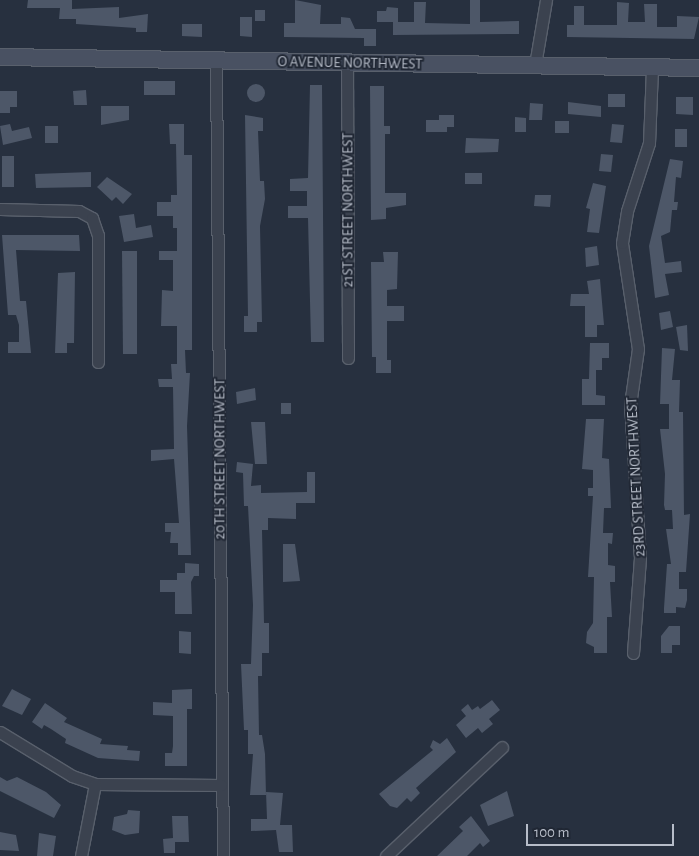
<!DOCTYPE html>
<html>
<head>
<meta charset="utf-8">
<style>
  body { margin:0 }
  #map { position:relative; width:699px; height:856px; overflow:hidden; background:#27303f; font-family:"Alegreya Sans",sans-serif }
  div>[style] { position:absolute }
  .building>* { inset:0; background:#4d5768 }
  .round { border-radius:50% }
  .roads { filter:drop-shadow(1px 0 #59606c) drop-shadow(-1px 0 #59606c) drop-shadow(0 1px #59606c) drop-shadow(0 -1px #59606c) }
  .street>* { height:11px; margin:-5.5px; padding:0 5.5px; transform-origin:5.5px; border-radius:5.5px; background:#3b424f }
  .secondary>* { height:16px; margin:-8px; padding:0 8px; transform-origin:8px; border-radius:8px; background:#495162 }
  span { translate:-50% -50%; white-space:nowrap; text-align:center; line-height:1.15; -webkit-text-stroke:4px #202734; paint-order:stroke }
  .street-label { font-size:15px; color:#b7bdc9 }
  .scale { position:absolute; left:526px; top:824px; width:148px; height:22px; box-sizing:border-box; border:2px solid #b7bdc9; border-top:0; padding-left:6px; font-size:15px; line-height:18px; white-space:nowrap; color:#b7bdc9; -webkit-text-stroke:4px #202734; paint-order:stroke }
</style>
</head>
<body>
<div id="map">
  <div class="building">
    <i style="clip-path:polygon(28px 0,72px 0,72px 9px,119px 7px,119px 18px,148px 14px,147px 32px,136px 32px,136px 28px,76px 24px,76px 19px,59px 19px,60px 8px,27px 8px)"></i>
    <i style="clip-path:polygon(295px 0,321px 5px,320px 24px,341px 24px,341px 17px,350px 18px,355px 29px,376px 29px,376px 46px,364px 46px,364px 38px,284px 37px,284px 23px,295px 23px)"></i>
    <i style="clip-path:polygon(470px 0,480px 0,480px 22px,519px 21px,519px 34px,393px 35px,393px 22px,414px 22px,414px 2px,426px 2px,425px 23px,470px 24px)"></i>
    <i style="clip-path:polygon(617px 2px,629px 3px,628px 22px,645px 22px,644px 4px,657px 4px,657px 27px,677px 27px,677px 16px,699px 17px,694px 39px,567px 37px,567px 25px,574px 25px,574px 6px,584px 6px,584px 25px,617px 25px)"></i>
    <i style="clip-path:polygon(387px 7px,398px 8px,398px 22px,377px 22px,377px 11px,386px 11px)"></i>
    <i style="clip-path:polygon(255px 10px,265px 10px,265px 21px,255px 21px)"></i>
    <i style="clip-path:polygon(240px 17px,252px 17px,252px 37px,240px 36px)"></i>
    <i style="clip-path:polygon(182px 24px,202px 24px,202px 37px,182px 36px)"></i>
    <i style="clip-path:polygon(144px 81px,175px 81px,175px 95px,144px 95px)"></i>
    <i class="round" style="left:247px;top:84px;width:18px;height:18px"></i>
    <i style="clip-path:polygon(310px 85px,322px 85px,324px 342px,311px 342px,308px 218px,288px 218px,288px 206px,307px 206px,307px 191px,290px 191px,290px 179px,308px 178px)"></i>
    <i style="clip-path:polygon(370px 86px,384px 86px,384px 126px,390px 126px,390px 134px,385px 134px,385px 193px,406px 193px,406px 205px,386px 208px,386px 219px,371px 220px)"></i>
    <i style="clip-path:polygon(86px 90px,87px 105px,74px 105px,73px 91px)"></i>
    <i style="clip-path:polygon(0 91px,17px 91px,17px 107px,10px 107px,10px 113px,0 113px)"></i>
    <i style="clip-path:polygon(608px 94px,625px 94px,625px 107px,608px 107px)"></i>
    <i style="clip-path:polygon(676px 97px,693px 97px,693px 115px,676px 114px)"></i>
    <i style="clip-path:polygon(568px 102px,601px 106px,601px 117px,568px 114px)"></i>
    <i style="clip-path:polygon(530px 103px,543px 104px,542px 120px,529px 120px)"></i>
    <i style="clip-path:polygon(101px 106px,129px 106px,129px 120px,101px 125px)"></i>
    <i style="clip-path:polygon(245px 115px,263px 118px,263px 131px,258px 131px,260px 181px,264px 181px,265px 199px,260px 226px,262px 322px,257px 322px,257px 332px,244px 332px,244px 316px,248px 316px)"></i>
    <i style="clip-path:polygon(439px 115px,454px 115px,454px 127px,447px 127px,447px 132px,426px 132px,426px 120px,439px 120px)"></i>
    <i style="clip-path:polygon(515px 117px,526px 118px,526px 132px,515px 132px)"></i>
    <i style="clip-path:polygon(555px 121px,569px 121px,569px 133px,555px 133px)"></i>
    <i style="clip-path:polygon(10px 124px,12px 131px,29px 127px,32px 138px,3px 145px,0 126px)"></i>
    <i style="clip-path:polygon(169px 124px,184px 124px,184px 155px,192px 155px,192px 350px,185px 350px,186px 373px,190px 373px,187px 426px,191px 555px,178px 555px,178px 543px,170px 543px,171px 532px,165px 532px,165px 523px,179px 523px,174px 459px,151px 461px,151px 450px,174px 449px,173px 387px,159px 387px,158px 379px,172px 379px,171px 364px,177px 364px,177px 326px,161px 326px,162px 290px,173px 291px,173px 260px,159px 260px,159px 251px,177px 251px,177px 228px,173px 228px,173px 216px,157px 216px,157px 202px,171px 202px,171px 195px,177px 195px,176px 144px,170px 144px)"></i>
    <i style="clip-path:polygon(612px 124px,624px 125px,622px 143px,610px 142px)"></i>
    <i style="clip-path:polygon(45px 126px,58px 126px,58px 143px,45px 143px)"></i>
    <i style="clip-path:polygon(675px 129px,687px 129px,687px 147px,675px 147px)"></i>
    <i style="clip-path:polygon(466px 138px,499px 139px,498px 152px,465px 153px)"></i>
    <i style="clip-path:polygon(601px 154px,613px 155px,611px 172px,599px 171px)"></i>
    <i style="clip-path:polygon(2px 156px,14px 156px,14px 187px,2px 187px)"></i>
    <i style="clip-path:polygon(670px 159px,683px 161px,681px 178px,676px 177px,674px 202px,678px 202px,677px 210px,672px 210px,670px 232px,661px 236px,665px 263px,681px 261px,682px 272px,665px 274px,669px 295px,655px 298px,649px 246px)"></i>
    <i style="clip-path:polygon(91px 172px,91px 187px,36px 188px,35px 174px)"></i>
    <i style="clip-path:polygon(465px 173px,482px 173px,482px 184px,465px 184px)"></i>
    <i style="clip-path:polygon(107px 177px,132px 194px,123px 204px,116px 197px,112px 201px,97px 187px)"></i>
    <i style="clip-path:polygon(593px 183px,606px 186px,599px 233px,587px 232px,590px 209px,586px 208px)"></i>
    <i style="clip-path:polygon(535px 195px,551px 195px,550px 207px,534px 206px)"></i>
    <i style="clip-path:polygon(134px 214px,136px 228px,151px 225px,153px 237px,124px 242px,119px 216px)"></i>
    <i style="clip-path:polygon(2px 235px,79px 235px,80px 251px,16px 250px,20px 301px,26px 301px,31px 353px,8px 353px,8px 342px,19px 342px,19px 325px,16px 315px,8px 315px)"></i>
    <i style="clip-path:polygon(597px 246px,599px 265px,586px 267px,585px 248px)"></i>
    <i style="clip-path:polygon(122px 251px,137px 251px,137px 354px,123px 354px)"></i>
    <i style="clip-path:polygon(383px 252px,398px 252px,397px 289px,387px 290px,387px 306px,404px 306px,404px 321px,387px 321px,387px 360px,391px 360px,391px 373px,376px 373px,376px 357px,372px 357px,371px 262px,384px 262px)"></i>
    <i style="clip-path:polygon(75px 272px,74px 343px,67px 343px,67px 353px,55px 353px,58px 273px)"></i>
    <i style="clip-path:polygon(600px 279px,604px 325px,597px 325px,597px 337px,585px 337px,585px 306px,570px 306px,571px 294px,589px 294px,587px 281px)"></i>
    <i style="clip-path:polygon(670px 311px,673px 327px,661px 330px,659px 313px)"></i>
    <i style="clip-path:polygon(687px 325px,688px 351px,680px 350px,676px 327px)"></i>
    <i style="clip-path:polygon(590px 343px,609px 343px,609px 358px,602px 358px,602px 370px,596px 370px,596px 395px,605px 396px,605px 405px,582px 405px,582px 379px,589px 379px)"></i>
    <i style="clip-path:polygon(662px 348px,675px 349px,672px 380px,680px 380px,679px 412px,683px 412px,684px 515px,690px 514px,686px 572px,679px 572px,679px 589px,687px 589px,687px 600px,685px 608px,676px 607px,676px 613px,664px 613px,664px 608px,667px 564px,671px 564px,666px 529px,673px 529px,672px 510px,665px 510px,664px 505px,665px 474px,660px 429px,669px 429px,669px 404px,660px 404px)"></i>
    <i style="clip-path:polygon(255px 388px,256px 400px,237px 404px,236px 392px)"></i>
    <i style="clip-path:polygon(281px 403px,291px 403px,291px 414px,281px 414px)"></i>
    <i style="clip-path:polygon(586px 419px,604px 419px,602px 458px,609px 459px,611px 508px,604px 508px,603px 533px,613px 533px,612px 544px,608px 543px,608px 565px,615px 566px,615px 582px,610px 582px,612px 617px,607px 617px,607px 653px,594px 653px,594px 647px,586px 643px,587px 632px,593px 623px,594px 577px,588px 577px,593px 496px,588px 496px,588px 488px,593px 488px,593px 470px,582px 469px)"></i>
    <i style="clip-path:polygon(251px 422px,265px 422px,267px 464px,255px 464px)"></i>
    <i style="clip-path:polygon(237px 462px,253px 464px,251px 486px,261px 485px,261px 493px,307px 492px,307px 472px,315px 472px,315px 503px,296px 503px,296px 519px,268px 518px,268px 530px,262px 530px,264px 623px,269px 623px,269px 653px,262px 653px,262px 676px,258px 676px,259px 735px,262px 735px,265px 754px,266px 795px,250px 795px,253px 754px,248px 754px,248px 730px,244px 730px,241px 664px,251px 664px,253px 605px,248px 506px,244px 506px,243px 473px,236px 472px)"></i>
    <i style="clip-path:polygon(283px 544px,295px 544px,300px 581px,283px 582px)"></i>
    <i style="clip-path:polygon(185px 563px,199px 564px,199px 576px,194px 576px,191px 582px,192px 614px,175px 614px,175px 592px,160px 592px,160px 580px,177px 580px,177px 573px,185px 573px)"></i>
    <i style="clip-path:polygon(669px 626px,680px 626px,680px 645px,672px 645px,672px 653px,661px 653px,661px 636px)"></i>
    <i style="clip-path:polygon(179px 631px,191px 632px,191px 654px,179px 653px)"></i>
    <i style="clip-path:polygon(12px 689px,31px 699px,22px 715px,2px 706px)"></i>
    <i style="clip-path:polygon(192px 689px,192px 709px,187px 709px,187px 766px,165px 766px,165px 753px,172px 753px,173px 746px,173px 716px,153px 715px,153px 702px,172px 703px,172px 690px)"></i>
    <i style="clip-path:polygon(492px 700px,500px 710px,489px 719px,493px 724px,482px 733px,478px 728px,466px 738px,456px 725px,466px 716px,461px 710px,468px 704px,472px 710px,478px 706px,480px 709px)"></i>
    <i style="clip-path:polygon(45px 703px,67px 718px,64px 722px,102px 739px,100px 744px,128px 746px,127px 750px,140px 751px,139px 761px,98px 758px,65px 743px,66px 739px,51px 729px,44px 725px,42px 729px,32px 722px)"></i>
    <i style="clip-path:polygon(447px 738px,456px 752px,416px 788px,420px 793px,411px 802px,407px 798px,397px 808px,390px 806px,379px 794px,433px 750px,430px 747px,433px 740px,440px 744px)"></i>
    <i style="clip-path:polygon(0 777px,7px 781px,17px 777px,46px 792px,61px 805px,54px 818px,0 791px)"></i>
    <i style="clip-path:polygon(507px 791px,514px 816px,488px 826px,480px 805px)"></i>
    <i style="clip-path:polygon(266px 792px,283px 793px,280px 825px,292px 825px,293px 852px,279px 852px,276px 830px,251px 831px,251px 819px,267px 819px)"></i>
    <i style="clip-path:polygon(128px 810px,140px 811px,139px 833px,125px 835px,112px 830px,114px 817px,127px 814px)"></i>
    <i style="clip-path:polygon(172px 816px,188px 816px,189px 842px,175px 842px,175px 853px,164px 853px,163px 839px,173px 838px)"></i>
    <i style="clip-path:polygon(471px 816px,490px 841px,483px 847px,480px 843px,467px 856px,437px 856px,463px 831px,459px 827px)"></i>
    <i style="clip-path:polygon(0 832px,16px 835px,19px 851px,0 850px)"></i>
    <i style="clip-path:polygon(39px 833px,56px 836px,53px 856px,37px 856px)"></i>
  </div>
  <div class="roads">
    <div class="street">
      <i style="left:216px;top:61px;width:795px;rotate:89.5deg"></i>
      <i style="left:347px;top:62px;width:296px;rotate:89.8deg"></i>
      <i style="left:535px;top:65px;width:66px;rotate:-80.4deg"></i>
      <i style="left:0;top:209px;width:79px;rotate:1.5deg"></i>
      <i style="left:79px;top:211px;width:15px;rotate:28deg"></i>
      <i style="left:92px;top:218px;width:18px;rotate:71deg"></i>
      <i style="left:98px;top:235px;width:127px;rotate:90deg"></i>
      <i style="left:633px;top:653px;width:95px;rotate:-85.8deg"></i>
      <i style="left:640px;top:558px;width:153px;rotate:-93.7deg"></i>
      <i style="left:630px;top:405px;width:57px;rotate:-81.9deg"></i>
      <i style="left:638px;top:349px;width:107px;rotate:-98.6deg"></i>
      <i style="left:622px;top:243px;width:32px;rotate:-81deg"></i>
      <i style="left:627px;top:211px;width:71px;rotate:-72.1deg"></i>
      <i style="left:649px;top:143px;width:75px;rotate:-87.7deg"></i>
      <i style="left:0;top:732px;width:84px;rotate:31.4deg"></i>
      <i style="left:72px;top:776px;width:24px;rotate:19deg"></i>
      <i style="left:95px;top:784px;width:126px;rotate:0.5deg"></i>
      <i style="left:81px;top:856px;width:73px;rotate:-79deg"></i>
      <i style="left:386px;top:856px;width:159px;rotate:-43.2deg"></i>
    </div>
    <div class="secondary">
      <i style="left:0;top:57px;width:699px;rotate:0.9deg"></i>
    </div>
  </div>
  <div class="street-label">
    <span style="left:350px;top:63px;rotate:1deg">O AVENUE NORTHWEST</span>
    <span style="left:348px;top:210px;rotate:-90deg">21ST STREET NORTHWEST</span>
    <span style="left:220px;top:459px;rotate:-90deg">20TH STREET NORTHWEST</span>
    <span style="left:636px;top:477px;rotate:-93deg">23RD STREET NORTHWEST</span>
  </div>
  <div class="scale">100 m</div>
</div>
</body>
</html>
